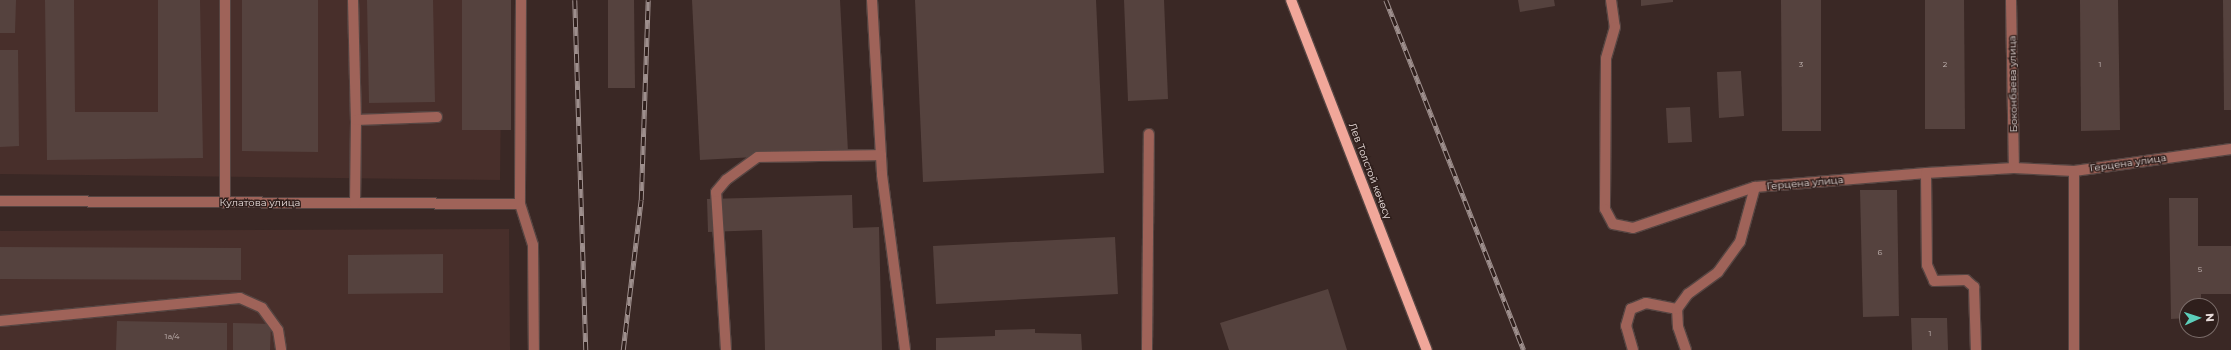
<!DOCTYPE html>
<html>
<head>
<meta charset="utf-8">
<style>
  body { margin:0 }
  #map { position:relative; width:2231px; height:350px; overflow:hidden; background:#3a2825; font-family:Montserrat,sans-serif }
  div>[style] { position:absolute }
  .built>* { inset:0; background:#482f2b }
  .building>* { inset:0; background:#55423e }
  .roads { filter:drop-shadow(1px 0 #564542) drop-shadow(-1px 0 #564542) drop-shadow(0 1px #564542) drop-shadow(0 -1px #564542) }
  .minor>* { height:10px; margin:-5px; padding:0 5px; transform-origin:5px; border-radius:5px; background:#9f6359 }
  .major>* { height:10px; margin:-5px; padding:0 5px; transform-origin:5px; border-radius:5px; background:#f1a79a }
  .rail>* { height:4.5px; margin-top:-2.25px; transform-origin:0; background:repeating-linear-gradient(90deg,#2f1f1c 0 9px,#9e8f8d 0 18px); box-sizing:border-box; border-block:1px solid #9e8f8d }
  span { translate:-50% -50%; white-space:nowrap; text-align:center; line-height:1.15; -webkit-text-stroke:3px #2f1f1c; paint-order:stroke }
  .number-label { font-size:8px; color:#c3b6b3 }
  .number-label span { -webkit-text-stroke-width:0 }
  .street-label { font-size:10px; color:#e8dcda }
  .north { position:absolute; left:2179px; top:298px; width:40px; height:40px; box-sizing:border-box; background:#2f1f1c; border:1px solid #796b68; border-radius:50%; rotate:87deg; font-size:11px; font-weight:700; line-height:16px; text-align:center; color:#e8dcda }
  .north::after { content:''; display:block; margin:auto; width:14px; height:18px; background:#5cceba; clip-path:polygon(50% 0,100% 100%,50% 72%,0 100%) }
</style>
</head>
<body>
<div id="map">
  <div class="built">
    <i style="clip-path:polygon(0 0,502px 0,500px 180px,0 174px)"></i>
    <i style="clip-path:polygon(509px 229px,510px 350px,0 350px,0 231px)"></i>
  </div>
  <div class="building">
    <i style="clip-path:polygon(0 0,16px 0,15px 33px,0 33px)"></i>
    <i style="clip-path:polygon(45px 0,74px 0,75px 112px,158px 112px,158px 0,200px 0,203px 158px,47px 160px)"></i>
    <i style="clip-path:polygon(242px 0,318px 0,318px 152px,242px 151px)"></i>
    <i style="clip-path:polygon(367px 0,433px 0,435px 102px,369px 103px)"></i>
    <i style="clip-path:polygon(462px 0,511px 0,511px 130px,462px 130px)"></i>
    <i style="clip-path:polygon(608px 0,634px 0,635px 88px,608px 88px)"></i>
    <i style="clip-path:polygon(692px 0,840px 0,848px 152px,700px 160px)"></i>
    <i style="clip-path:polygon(915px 0,1096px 0,1104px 173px,923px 182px)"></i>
    <i style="clip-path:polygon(1124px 0,1164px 0,1168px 99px,1128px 101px)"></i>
    <i style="clip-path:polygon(1518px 0,1554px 0,1555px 6px,1520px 12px)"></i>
    <i style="clip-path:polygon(1641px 0,1673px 0,1673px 2px,1641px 6px)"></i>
    <i style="clip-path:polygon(1781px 0,1821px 0,1821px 131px,1782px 131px)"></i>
    <i style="clip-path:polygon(1925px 0,1964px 0,1965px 129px,1925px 129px)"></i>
    <i style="clip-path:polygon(2080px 0,2118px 0,2120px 130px,2081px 131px)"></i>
    <i style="clip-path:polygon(2223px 0,2231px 0,2231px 110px,2224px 110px)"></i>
    <i style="clip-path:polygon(0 50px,18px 50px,19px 146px,0 147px)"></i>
    <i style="clip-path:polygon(1741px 71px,1744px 116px,1719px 118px,1717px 72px)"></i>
    <i style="clip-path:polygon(1690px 107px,1692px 142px,1668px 143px,1666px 108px)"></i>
    <i style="clip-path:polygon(1860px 190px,1897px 190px,1899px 316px,1863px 317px)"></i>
    <i style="clip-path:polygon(852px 195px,853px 228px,879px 227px,882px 350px,765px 350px,762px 230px,708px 232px,707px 199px)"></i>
    <i style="clip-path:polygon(2169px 198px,2198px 198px,2198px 246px,2231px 246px,2231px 294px,2201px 294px,2201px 306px,2187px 306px,2187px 318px,2171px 319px)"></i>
    <i style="clip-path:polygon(1115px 237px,1118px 294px,936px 304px,933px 246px)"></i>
    <i style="clip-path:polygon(0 247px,241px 248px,241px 280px,0 279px)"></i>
    <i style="clip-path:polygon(443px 254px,443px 293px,348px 294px,348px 255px)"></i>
    <i style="clip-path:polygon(1328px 289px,1347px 350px,1229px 350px,1220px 323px)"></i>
    <i style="clip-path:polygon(1911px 318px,1947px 318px,1948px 350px,1912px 350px)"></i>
    <i style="clip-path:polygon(117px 321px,227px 323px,227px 350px,116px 350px)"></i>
    <i style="clip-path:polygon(233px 323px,271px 324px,270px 350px,233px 350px)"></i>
    <i style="clip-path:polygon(1035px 329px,1035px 333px,1081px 334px,1082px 350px,936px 350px,936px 338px,995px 336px,995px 330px)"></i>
  </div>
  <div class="roads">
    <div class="minor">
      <i style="left:353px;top:0;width:120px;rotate:88.6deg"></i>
      <i style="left:521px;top:0;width:204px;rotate:90.3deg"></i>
      <i style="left:520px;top:204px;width:43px;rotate:72.4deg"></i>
      <i style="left:533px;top:245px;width:105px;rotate:89.5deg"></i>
      <i style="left:872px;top:0;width:175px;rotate:86.7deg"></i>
      <i style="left:882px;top:175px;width:177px;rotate:82.5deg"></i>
      <i style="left:1611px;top:0;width:27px;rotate:82deg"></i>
      <i style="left:1615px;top:27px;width:33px;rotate:106deg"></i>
      <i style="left:1606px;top:59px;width:150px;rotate:90.4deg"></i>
      <i style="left:1605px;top:209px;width:17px;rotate:62deg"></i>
      <i style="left:1613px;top:224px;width:20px;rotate:11deg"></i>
      <i style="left:1633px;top:228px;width:129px;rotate:-18.6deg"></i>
      <i style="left:1755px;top:187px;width:172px;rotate:-4.7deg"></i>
      <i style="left:1926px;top:173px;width:88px;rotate:-3.3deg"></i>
      <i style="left:2014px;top:168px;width:60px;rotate:2.9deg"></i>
      <i style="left:2074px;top:171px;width:159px;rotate:-8deg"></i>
      <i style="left:2011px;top:0;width:168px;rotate:89deg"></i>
      <i style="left:2074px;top:171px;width:179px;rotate:90deg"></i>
      <i style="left:1926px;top:173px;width:92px;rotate:89.4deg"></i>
      <i style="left:1927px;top:265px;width:17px;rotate:66deg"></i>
      <i style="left:1934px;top:281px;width:32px;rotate:-2deg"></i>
      <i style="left:1966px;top:280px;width:11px;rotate:41deg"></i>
      <i style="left:1974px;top:287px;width:63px;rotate:88.2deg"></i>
      <i style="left:0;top:201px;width:520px;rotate:0.33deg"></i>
      <i style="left:225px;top:203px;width:203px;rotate:-90deg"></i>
      <i style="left:355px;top:203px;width:83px;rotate:-89.3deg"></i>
      <i style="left:356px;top:120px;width:81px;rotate:-2.1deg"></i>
      <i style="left:0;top:321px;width:241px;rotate:-5.5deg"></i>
      <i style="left:240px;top:298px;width:24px;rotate:24deg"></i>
      <i style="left:262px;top:308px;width:27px;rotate:54deg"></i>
      <i style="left:278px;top:330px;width:20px;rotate:81deg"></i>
      <i style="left:726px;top:350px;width:158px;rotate:-93.6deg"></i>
      <i style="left:716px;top:192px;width:16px;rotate:-50deg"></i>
      <i style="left:726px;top:180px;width:39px;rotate:-36deg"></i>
      <i style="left:758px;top:157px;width:123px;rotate:-0.9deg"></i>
      <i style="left:1147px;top:350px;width:216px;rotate:-89.5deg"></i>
      <i style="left:1633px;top:350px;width:25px;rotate:-106deg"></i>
      <i style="left:1626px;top:326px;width:18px;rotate:-74deg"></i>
      <i style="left:1631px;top:309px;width:16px;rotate:-22deg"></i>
      <i style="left:1646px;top:303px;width:32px;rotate:11deg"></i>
      <i style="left:1686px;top:350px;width:24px;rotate:-109deg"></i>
      <i style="left:1678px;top:327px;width:18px;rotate:-93deg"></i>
      <i style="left:1677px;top:309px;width:19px;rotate:-54deg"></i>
      <i style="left:1688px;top:294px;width:37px;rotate:-36deg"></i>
      <i style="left:1718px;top:272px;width:37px;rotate:-54deg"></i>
      <i style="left:1740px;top:242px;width:57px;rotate:-74.7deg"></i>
    </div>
    <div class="major">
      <i style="left:1291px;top:0;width:375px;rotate:68.8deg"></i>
    </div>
  </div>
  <div class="rail">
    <i style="left:575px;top:0;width:350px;rotate:88.2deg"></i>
    <i style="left:1386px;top:0;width:376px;rotate:68.5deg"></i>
    <i style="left:623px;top:350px;width:151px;rotate:-83.2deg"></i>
    <i style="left:641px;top:200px;width:200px;rotate:-88deg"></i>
  </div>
  <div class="number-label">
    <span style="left:1801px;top:65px">3</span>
    <span style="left:1945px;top:65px">2</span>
    <span style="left:2100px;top:65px">1</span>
    <span style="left:1880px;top:253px">6</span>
    <span style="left:2200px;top:270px">5</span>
    <span style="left:1930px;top:334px">1</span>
    <span style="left:172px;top:337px">1а/4</span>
  </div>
  <div class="street-label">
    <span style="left:2013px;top:84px;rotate:-91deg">Боконбаева улица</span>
    <span style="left:2128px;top:163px;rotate:-8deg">Герцена улица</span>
    <span style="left:1370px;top:171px;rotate:69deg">Лев Толстой көчөсү</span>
    <span style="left:1805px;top:183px;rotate:-5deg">Герцена улица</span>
    <span style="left:260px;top:203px">Кулатова улица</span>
  </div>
  <div class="north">N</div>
</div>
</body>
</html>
